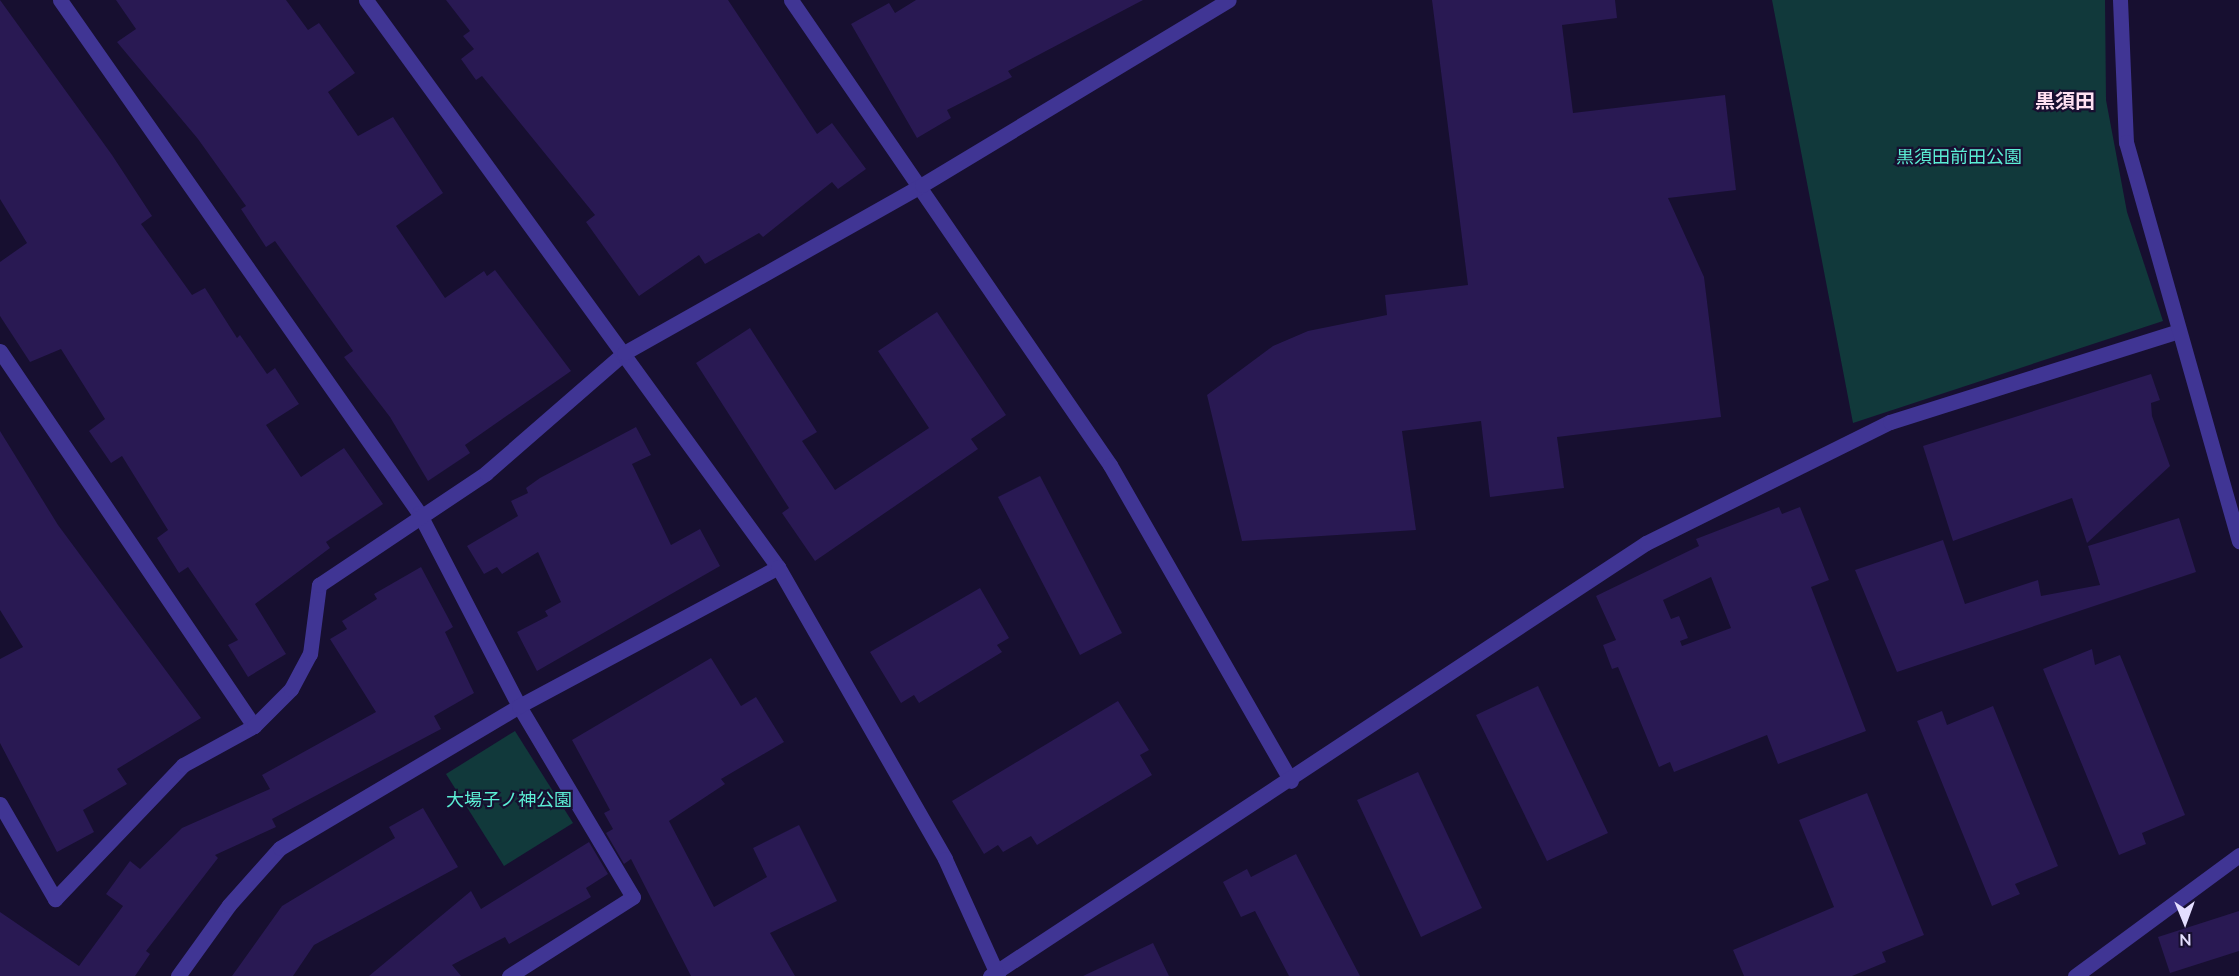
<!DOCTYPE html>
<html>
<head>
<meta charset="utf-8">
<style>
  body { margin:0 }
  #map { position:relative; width:2239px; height:976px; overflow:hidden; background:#170f30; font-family:Lato,"Noto Sans JP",sans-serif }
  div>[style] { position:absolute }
  .green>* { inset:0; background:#11393b }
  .building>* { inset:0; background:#291953 }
  .minor>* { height:15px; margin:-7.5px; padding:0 7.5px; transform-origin:7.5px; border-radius:7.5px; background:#403594 }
  .tertiary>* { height:15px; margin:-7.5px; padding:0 7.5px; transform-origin:7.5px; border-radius:7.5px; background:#403594 }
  span { translate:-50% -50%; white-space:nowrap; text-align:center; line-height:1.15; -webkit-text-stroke:4.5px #170f30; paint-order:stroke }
  .park-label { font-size:18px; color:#5beed4 }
  .neighbourhood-label { font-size:20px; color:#ffe0f1; font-weight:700 }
  .north { position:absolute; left:2155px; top:892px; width:60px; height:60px; -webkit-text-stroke:4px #170f30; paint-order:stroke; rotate:179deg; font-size:16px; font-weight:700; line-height:24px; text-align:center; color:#e4deff }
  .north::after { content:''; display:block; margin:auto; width:21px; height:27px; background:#e4deff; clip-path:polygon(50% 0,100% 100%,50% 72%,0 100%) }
</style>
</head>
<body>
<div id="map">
  <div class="green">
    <i style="clip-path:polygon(1772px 0,2105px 0,2106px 100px,2127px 212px,2163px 321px,1853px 423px)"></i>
    <i style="clip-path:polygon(515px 731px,573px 823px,504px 866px,446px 774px)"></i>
  </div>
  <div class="building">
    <i style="clip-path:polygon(0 0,112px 155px,152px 216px,141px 224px,192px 295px,205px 288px,237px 338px,240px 335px,267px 374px,275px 368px,299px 404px,266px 425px,301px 477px,344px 448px,383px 504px,326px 542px,330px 548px,255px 604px,286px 654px,248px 677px,228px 645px,238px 640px,188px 567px,179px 573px,157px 538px,168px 530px,122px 456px,111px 463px,89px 431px,105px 419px,61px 349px,30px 362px,0 316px,0 262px,27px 243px,0 199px)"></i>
    <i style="clip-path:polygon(116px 0,286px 0,308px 30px,319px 23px,355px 73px,328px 92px,358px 136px,393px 117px,443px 193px,396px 226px,445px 298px,484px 271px,487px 276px,495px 270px,571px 371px,465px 445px,470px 453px,428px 481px,390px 417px,344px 357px,353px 351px,275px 241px,266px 247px,241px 209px,246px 206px,198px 139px,117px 42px,136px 29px)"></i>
    <i style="clip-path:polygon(446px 0,728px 0,817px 134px,832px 123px,866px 169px,838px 189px,832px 182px,763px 237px,759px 233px,705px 264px,699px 255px,639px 296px,586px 222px,595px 215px,482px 76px,476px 80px,461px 59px,474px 49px,463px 36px,470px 31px)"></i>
    <i style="clip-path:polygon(916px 0,1143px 0,1008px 71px,1012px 77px,947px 110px,951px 118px,917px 138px,851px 24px,889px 3px,895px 13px)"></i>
    <i style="clip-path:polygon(1432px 0,1615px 0,1617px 18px,1562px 25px,1573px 113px,1725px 95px,1736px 190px,1668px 198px,1704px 277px,1721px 417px,1557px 437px,1564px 488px,1490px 497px,1481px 421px,1402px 431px,1416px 530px,1242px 541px,1207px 395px,1273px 346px,1308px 331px,1387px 315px,1385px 295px,1468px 285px)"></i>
    <i style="clip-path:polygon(937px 312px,1006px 415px,971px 439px,978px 449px,815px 561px,782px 513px,789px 508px,696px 363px,750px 328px,817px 432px,802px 441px,835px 490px,929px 428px,878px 351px)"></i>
    <i style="clip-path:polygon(2151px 374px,2160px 400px,2151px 403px,2152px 416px,2170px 466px,2087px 543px,2072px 498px,1953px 541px,1923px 446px)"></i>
    <i style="clip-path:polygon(636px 427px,651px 455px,632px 464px,671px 545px,700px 529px,720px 566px,537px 671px,517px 632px,548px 616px,545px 611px,561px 602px,538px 552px,502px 574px,497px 567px,484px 574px,467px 546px,518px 516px,511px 501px,528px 493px,526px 488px,540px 478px)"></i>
    <i style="clip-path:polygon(0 431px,58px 525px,201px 718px,117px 769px,127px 784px,83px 810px,94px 832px,57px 852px,0 743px,0 659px,23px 647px,0 610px)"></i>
    <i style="clip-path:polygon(1040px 476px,1122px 633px,1080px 655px,998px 497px)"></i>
    <i style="clip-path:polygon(evenodd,1779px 507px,1782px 514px,1800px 507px,1829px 580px,1811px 587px,1866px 731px,1778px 764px,1767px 735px,1674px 772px,1670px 762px,1659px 767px,1618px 667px,1612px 669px,1603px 645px,1616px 640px,1596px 596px,1699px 546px,1696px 539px,1779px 507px,1711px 577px,1731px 628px,1682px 646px,1680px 641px,1688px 638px,1679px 616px,1671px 619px,1663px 600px,1711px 577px)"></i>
    <i style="clip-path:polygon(2179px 518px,2196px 572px,1897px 672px,1855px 570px,1943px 540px,1965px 604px,2038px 580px,2041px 596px,2100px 585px,2088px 546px)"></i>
    <i style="clip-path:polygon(421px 567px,453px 627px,445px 632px,474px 693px,434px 716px,441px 729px,272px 819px,276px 827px,215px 855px,218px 858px,146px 951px,150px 954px,135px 976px,0 976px,0 912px,79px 966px,123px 906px,106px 894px,130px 861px,140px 869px,182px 828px,270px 789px,262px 775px,376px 712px,330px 639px,347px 629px,342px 621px,377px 599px,374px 594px)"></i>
    <i style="clip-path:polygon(980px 588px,1009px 638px,997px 645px,1002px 652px,919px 703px,914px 695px,901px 703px,870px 652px)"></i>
    <i style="clip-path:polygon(2092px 649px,2095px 665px,2120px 655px,2185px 815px,2142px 833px,2146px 844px,2119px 855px,2043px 669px)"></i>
    <i style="clip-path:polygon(711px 658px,741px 706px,756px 697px,784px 742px,721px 779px,725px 784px,669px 821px,714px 907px,767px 877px,753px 848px,799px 825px,837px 901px,770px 933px,795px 976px,691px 976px,631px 859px,624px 864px,606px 833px,613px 829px,604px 813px,610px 810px,572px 740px)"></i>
    <i style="clip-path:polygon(1538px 686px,1608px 833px,1547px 861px,1476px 715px)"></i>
    <i style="clip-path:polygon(1118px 701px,1149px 750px,1140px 755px,1152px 775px,1037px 845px,1031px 836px,1003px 852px,998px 845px,984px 854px,952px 801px)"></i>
    <i style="clip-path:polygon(1993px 706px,2058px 866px,2015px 884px,2020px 894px,1992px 906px,1917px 721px,1942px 711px,1947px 725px)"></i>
    <i style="clip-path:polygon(1418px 772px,1482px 908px,1421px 937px,1357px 800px)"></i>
    <i style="clip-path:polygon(1867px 793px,1924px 935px,1882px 952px,1886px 962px,1852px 976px,1744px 976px,1733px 950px,1834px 907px,1799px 820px)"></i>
    <i style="clip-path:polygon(423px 808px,458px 867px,314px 945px,293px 976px,232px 976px,282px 906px,395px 838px,389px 827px)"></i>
    <i style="clip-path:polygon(589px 842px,608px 874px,586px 888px,591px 897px,509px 944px,505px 937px,452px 965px,461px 976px,369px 976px,471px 891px,481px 909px)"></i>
    <i style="clip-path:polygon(1296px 854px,1360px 976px,1289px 976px,1255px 911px,1241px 917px,1223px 882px,1247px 869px,1251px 877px)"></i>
    <i style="clip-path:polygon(2239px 911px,2239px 951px,2170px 973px,2158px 937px)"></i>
    <i style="clip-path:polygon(1153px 943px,1169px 976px,1083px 976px)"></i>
  </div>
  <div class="minor">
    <i style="left:60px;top:0;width:626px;rotate:55.02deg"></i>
    <i style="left:419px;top:513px;width:217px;rotate:62.6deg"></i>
    <i style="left:519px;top:706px;width:222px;rotate:59.2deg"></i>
    <i style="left:633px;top:897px;width:147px;rotate:147.5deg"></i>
    <i style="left:791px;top:0;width:564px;rotate:55.55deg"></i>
    <i style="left:1110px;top:465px;width:364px;rotate:60.2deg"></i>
    <i style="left:0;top:351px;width:453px;rotate:55.9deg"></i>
    <i style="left:0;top:804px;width:110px;rotate:59.9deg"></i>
    <i style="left:55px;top:899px;width:185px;rotate:-46.3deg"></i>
    <i style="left:183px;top:765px;width:81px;rotate:-28.8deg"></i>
    <i style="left:254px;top:726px;width:52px;rotate:-45deg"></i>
    <i style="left:291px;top:689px;width:40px;rotate:-62deg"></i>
    <i style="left:310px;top:654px;width:70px;rotate:-82.6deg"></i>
    <i style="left:319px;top:585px;width:201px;rotate:-33.8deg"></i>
    <i style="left:486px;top:473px;width:183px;rotate:-41deg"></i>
    <i style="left:178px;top:976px;width:87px;rotate:-54.3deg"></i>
    <i style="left:229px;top:905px;width:76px;rotate:-48.2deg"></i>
    <i style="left:280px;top:848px;width:278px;rotate:-30.7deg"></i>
    <i style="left:519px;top:706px;width:294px;rotate:-28.2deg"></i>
    <i style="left:990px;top:976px;width:786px;rotate:-33.43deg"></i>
    <i style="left:1646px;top:543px;width:272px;rotate:-26.4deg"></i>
    <i style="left:1890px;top:422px;width:300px;rotate:-17.5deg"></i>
    <i style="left:2075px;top:976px;width:204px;rotate:-36.4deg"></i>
  </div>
  <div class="tertiary">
    <i style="left:366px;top:0;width:701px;rotate:54deg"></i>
    <i style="left:778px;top:567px;width:336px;rotate:60.2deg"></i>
    <i style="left:945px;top:859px;width:128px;rotate:65.6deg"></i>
    <i style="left:2120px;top:0;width:142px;rotate:87.6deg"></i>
    <i style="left:2126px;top:142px;width:415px;rotate:74.2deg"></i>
    <i style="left:624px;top:353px;width:342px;rotate:-29.4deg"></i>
    <i style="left:922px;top:185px;width:358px;rotate:-31.1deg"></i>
  </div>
  <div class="park-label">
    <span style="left:1959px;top:156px">黒須田前田公園</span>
    <span style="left:509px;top:799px">大場子ノ神公園</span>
  </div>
  <div class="neighbourhood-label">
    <span style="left:2065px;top:100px">黒須田</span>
  </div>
  <div class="north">N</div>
</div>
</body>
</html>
